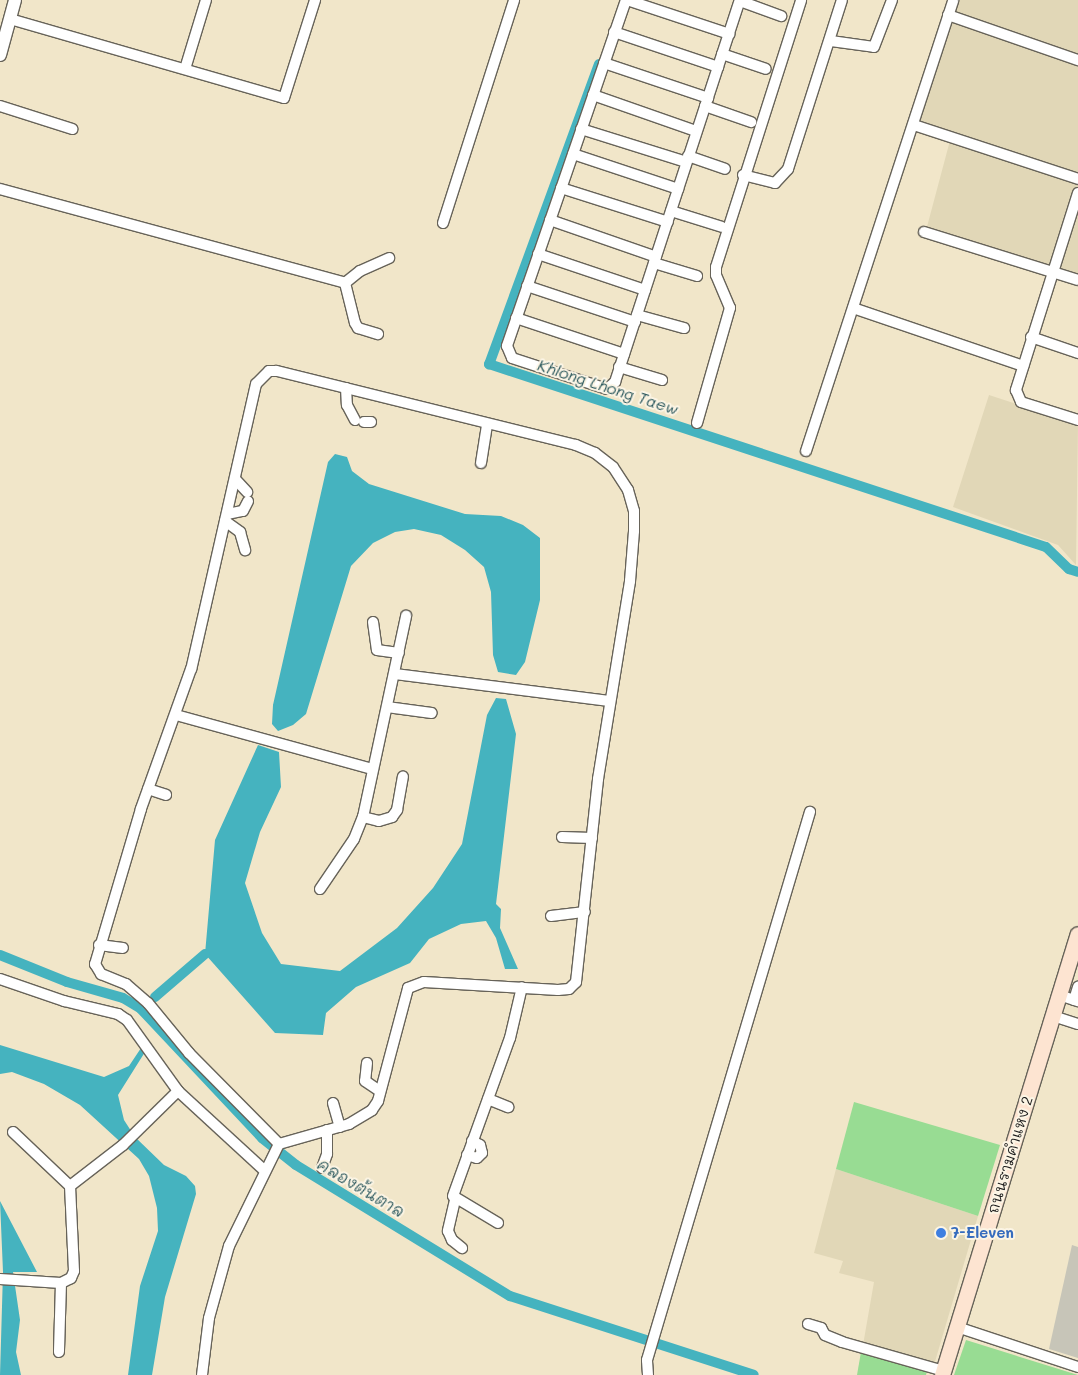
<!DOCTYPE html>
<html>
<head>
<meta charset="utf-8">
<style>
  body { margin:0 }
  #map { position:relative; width:1078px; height:1375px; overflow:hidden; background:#f1e6c9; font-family:Mali,"Playpen Sans Thai",sans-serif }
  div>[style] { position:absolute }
  .built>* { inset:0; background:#e1d7b7 }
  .industrial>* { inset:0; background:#c7c5b8 }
  .green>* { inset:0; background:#98dc93 }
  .water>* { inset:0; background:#45b3bf }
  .canal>* { height:10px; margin:-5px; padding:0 5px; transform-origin:5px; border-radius:5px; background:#45b3bf }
  .roads { filter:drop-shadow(1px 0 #676359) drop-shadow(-1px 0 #676359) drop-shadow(0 1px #676359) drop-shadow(0 -1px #676359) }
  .minor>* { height:10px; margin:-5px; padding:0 5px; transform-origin:5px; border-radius:5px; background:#fff }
  .tertiary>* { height:12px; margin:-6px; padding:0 6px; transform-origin:6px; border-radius:6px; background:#fff }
  .secondary>* { height:15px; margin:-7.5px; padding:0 7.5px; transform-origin:7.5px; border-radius:7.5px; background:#fde4d1 }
  .dots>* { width:14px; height:14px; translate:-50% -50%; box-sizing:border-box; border:2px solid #fcf5e5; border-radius:50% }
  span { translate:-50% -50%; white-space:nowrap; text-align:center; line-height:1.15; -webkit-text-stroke:4px #fcf5e5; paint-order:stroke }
  .street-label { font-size:15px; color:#1c1c1c }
  .shop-label { font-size:15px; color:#366cbe; font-weight:700 }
  .left { translate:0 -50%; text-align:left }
  .water-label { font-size:16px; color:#2c585d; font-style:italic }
</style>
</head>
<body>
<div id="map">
  <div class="built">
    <i style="clip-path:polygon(959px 0,1078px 0,1078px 286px,924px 238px,952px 133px,919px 122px)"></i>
    <i style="clip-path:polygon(989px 395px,1078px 424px,1076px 565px,1058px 545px,953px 507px)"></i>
    <i style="clip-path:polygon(836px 1169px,978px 1216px,934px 1365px,863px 1345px,874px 1282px,839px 1273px,843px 1261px,814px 1253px)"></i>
  </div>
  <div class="industrial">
    <i style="clip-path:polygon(1072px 1245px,1078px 1247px,1078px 1358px,1049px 1349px)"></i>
  </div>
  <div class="green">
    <i style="clip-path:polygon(854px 1102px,1000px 1145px,978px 1216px,836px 1169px)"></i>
    <i style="clip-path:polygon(966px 1340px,1078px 1375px,954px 1375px)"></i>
    <i style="clip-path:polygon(861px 1352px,927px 1371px,926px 1375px,857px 1375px)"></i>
  </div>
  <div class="water">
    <i style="clip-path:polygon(335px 454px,347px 457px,352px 471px,369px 484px,465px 514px,501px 516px,523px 525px,540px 538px,540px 600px,525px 662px,516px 675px,498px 672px,493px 655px,491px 592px,484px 567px,465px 550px,441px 535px,414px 529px,395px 532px,373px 543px,351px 566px,306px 714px,293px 725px,278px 731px,272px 724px,273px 705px,328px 462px)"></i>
    <i style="clip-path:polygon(496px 698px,506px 699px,516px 734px,496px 904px,501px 909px,500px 928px,518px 969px,505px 969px,496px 938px,486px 921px,461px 924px,429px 939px,410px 963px,356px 987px,326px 1013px,323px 1035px,275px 1033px,205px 954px,215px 840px,258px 745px,279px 752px,281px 787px,260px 832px,245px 883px,262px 933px,281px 964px,340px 971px,397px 928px,433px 888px,462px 844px,487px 715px)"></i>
    <i style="clip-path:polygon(0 1045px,104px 1077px,129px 1066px,141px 1048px,145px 1052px,118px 1095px,124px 1120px,135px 1137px,164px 1165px,186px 1176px,195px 1186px,196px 1194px,165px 1297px,152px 1375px,128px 1375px,140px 1286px,158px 1231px,157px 1208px,149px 1176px,139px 1159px,80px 1105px,44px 1084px,12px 1072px,0 1074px)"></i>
    <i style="clip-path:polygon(0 1201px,37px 1272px,13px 1272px,20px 1320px,16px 1352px,21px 1375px,0 1375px,3px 1272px)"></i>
  </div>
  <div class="canal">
    <i style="left:599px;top:64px;width:320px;rotate:110.1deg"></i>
    <i style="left:489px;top:364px;width:586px;rotate:18.19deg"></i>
    <i style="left:1046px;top:547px;width:32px;rotate:44deg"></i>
    <i style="left:1069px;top:569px;width:9px;rotate:18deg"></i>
    <i style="left:0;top:955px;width:72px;rotate:21.9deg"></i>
    <i style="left:67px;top:982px;width:58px;rotate:15.9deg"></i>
    <i style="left:123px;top:998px;width:21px;rotate:31deg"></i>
    <i style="left:141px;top:1009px;width:177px;rotate:46.8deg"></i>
    <i style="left:262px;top:1138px;width:43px;rotate:38.5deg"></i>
    <i style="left:296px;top:1165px;width:251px;rotate:31.5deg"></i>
    <i style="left:510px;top:1296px;width:256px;rotate:17.9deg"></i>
    <i style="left:155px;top:997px;width:66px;rotate:-40.7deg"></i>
  </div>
  <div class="roads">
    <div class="minor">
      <i style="left:626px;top:0;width:366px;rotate:109deg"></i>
      <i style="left:507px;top:346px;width:13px;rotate:67deg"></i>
      <i style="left:512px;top:358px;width:100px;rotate:18.1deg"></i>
      <i style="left:607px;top:389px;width:11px;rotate:-41deg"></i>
      <i style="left:615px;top:382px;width:402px;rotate:-71.9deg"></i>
      <i style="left:627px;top:0;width:108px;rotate:18.4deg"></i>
      <i style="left:740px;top:1px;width:44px;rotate:20.1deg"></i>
      <i style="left:948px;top:15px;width:138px;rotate:19.1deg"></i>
      <i style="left:10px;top:19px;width:285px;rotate:16.1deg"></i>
      <i style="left:284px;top:98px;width:103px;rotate:-72.4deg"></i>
      <i style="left:614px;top:32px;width:110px;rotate:18.6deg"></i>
      <i style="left:831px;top:41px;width:43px;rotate:7.9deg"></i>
      <i style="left:874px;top:47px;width:50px;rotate:-69deg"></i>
      <i style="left:722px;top:54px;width:46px;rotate:18.8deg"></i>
      <i style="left:604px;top:63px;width:110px;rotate:18.6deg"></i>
      <i style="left:185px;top:69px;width:72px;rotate:-73.1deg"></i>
      <i style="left:593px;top:95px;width:109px;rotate:19.3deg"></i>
      <i style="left:0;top:106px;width:76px;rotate:17.7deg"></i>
      <i style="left:705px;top:106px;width:49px;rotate:19.2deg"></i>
      <i style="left:914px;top:125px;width:173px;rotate:18.2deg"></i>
      <i style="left:581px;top:129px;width:110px;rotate:17.4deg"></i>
      <i style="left:573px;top:154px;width:111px;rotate:18.4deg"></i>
      <i style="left:688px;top:156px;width:39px;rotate:19deg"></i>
      <i style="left:743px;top:175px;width:33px;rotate:14deg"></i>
      <i style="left:775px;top:183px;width:19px;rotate:-47deg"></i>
      <i style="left:788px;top:169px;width:177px;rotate:-72.3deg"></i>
      <i style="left:561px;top:188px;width:112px;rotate:17.6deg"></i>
      <i style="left:0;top:189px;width:358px;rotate:15.2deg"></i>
      <i style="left:345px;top:283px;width:41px;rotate:76deg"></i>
      <i style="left:355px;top:323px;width:6px;rotate:59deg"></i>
      <i style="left:358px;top:328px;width:21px;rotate:17deg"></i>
      <i style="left:1078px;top:193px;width:207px;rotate:107.5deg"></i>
      <i style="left:1016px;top:390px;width:13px;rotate:67deg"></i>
      <i style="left:1021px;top:402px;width:60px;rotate:17.5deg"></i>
      <i style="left:671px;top:211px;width:53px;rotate:17.4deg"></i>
      <i style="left:550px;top:220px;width:112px;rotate:19.2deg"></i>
      <i style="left:443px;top:223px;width:234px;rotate:-72.3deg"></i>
      <i style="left:924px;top:232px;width:161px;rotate:17.3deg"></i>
      <i style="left:538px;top:254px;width:113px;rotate:18.6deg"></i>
      <i style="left:654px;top:263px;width:45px;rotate:16.8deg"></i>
      <i style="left:345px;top:283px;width:19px;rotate:-39deg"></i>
      <i style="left:360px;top:271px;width:32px;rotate:-24deg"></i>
      <i style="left:527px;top:286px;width:114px;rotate:18.4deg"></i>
      <i style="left:853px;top:308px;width:180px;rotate:18.8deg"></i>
      <i style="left:637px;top:315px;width:49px;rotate:15.5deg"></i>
      <i style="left:516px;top:318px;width:114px;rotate:18.4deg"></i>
      <i style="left:1031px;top:337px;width:50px;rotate:18.8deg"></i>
      <i style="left:619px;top:367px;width:45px;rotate:16.8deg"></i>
      <i style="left:346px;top:388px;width:17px;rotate:87deg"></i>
      <i style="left:347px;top:405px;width:17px;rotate:62deg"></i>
      <i style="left:364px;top:422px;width:7px"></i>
      <i style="left:697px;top:423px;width:120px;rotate:-74deg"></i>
      <i style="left:730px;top:308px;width:36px;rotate:-113deg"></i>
      <i style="left:716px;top:275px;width:8px;rotate:-90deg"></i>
      <i style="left:716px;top:267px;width:280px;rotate:-72.3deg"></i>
      <i style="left:806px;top:451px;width:474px;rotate:-71.9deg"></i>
      <i style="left:481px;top:463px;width:38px;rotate:-81deg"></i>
      <i style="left:235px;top:479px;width:18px;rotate:47deg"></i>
      <i style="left:227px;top:514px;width:16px;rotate:-11deg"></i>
      <i style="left:243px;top:511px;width:11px;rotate:-63deg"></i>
      <i style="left:225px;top:521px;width:19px;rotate:36deg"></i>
      <i style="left:240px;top:532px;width:19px;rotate:74deg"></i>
      <i style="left:373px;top:622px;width:28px;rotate:82deg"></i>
      <i style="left:377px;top:650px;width:22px;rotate:8deg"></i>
      <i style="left:395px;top:674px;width:216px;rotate:7.2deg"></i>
      <i style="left:387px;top:707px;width:45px;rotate:7.6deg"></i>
      <i style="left:176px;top:715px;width:203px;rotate:15.4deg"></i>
      <i style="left:148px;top:789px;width:19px;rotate:18deg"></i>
      <i style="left:363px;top:817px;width:16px;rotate:14deg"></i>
      <i style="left:379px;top:821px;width:14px;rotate:-17deg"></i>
      <i style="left:392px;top:817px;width:9px;rotate:-54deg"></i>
      <i style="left:397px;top:810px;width:34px;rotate:-80deg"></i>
      <i style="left:562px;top:837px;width:30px;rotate:2deg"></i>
      <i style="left:320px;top:889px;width:60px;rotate:-55.8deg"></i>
      <i style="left:354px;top:839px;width:24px;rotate:-68deg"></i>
      <i style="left:363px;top:817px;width:206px;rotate:-77.9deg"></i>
      <i style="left:551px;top:916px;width:34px;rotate:-7deg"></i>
      <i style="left:99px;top:945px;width:24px;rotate:7deg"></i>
      <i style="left:0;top:979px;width:68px;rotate:19deg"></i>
      <i style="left:64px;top:1001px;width:56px;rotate:13.5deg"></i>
      <i style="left:118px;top:1014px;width:11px;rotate:34deg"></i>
      <i style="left:127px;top:1020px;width:87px;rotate:54.3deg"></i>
      <i style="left:178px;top:1091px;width:118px;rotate:42.6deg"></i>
      <i style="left:1059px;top:995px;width:20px;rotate:18deg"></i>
      <i style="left:1074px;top:1000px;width:14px;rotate:-73deg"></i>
      <i style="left:1053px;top:1016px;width:26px;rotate:18deg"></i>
      <i style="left:367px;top:1063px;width:18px;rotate:96deg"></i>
      <i style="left:365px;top:1081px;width:18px;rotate:34deg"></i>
      <i style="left:488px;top:1099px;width:22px;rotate:22deg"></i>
      <i style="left:333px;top:1103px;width:25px;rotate:74deg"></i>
      <i style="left:13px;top:1132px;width:79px;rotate:43.5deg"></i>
      <i style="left:70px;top:1186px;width:85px;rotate:87.3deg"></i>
      <i style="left:74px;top:1271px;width:8px;rotate:113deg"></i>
      <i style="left:71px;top:1278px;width:11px;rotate:153deg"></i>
      <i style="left:61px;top:1283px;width:69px;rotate:91.7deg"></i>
      <i style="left:467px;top:1155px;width:10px;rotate:17deg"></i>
      <i style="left:477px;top:1158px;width:7px;rotate:-45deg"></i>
      <i style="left:482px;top:1153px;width:8px;rotate:-104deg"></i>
      <i style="left:480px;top:1145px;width:9px;rotate:-153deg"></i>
      <i style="left:322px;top:1168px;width:15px;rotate:-70deg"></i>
      <i style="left:327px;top:1154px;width:24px;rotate:-90deg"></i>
      <i style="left:70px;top:1186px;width:67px;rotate:-37.7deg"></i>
      <i style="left:123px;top:1145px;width:77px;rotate:-44.5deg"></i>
      <i style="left:455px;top:1200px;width:32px;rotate:103deg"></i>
      <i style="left:448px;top:1231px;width:10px;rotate:66deg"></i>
      <i style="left:452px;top:1240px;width:13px;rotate:39deg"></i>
      <i style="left:498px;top:1223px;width:52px;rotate:-149deg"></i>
      <i style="left:453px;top:1196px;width:168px;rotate:-70.2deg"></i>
      <i style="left:510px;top:1038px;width:52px;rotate:-76.8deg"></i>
      <i style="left:0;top:1279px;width:61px;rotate:3.8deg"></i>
      <i style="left:808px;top:1324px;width:14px;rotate:17deg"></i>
      <i style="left:821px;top:1328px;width:8px;rotate:60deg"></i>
      <i style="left:825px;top:1335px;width:18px;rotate:22deg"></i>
      <i style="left:842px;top:1342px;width:106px;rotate:15.9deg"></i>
      <i style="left:957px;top:1327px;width:127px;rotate:18.3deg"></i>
      <i style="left:202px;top:1375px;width:57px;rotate:-83deg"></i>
      <i style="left:209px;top:1318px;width:75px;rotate:-74.5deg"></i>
      <i style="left:229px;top:1246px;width:114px;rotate:-63.9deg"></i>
      <i style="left:279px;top:1144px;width:73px;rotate:-15.9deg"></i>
      <i style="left:349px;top:1124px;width:27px;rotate:-31deg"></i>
      <i style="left:372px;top:1110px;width:11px;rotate:-56deg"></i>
      <i style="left:378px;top:1101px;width:117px;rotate:-75.1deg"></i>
      <i style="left:408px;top:988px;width:17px;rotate:-21deg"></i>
      <i style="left:424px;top:982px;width:134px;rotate:3.4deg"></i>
      <i style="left:558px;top:990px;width:11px;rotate:-5deg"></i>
      <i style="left:569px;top:989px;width:10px;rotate:-45deg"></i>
      <i style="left:576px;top:982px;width:204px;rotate:-83.8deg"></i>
      <i style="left:598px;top:779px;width:201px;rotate:-80.8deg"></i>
      <i style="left:630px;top:581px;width:50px;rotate:-85.4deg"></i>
      <i style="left:634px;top:531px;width:20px;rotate:-90deg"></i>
      <i style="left:634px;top:511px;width:22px;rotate:-106deg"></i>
      <i style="left:628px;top:490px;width:27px;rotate:-123deg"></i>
      <i style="left:613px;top:467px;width:23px;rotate:-142deg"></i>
      <i style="left:595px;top:453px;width:21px;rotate:-157deg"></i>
      <i style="left:576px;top:445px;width:309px;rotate:-166.1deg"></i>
      <i style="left:276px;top:371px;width:7px;rotate:180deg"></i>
      <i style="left:269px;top:371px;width:18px;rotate:135deg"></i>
      <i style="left:256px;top:384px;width:292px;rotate:102.8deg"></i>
      <i style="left:191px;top:669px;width:149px;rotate:109.7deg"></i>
      <i style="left:141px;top:809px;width:162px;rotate:106.5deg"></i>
      <i style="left:95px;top:964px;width:12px;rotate:59deg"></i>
      <i style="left:101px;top:974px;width:27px;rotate:22deg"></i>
      <i style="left:126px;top:984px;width:29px;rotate:41deg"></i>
      <i style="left:148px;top:1003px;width:65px;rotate:50.6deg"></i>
      <i style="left:189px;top:1053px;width:128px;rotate:45.3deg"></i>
      <i style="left:648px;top:1375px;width:15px;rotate:-94deg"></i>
      <i style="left:647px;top:1360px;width:572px;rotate:-73.44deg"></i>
    </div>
    <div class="tertiary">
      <i style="left:0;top:55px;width:57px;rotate:-74.7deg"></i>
    </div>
    <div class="secondary">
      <i style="left:942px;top:1375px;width:461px;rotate:-72.9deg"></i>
    </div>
  </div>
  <div class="dots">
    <i style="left:941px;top:1233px;background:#3f7fe0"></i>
  </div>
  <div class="street-label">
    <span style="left:1010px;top:1155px;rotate:-73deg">ถนนรามคำแหง 2</span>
  </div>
  <div class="shop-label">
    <span class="left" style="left:951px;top:1233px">7-Eleven</span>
  </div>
  <div class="water-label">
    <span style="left:608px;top:387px;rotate:18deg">Khlong Lhong Taew</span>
    <span style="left:361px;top:1188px;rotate:31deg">คลองต้นตาล</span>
  </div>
</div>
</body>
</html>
